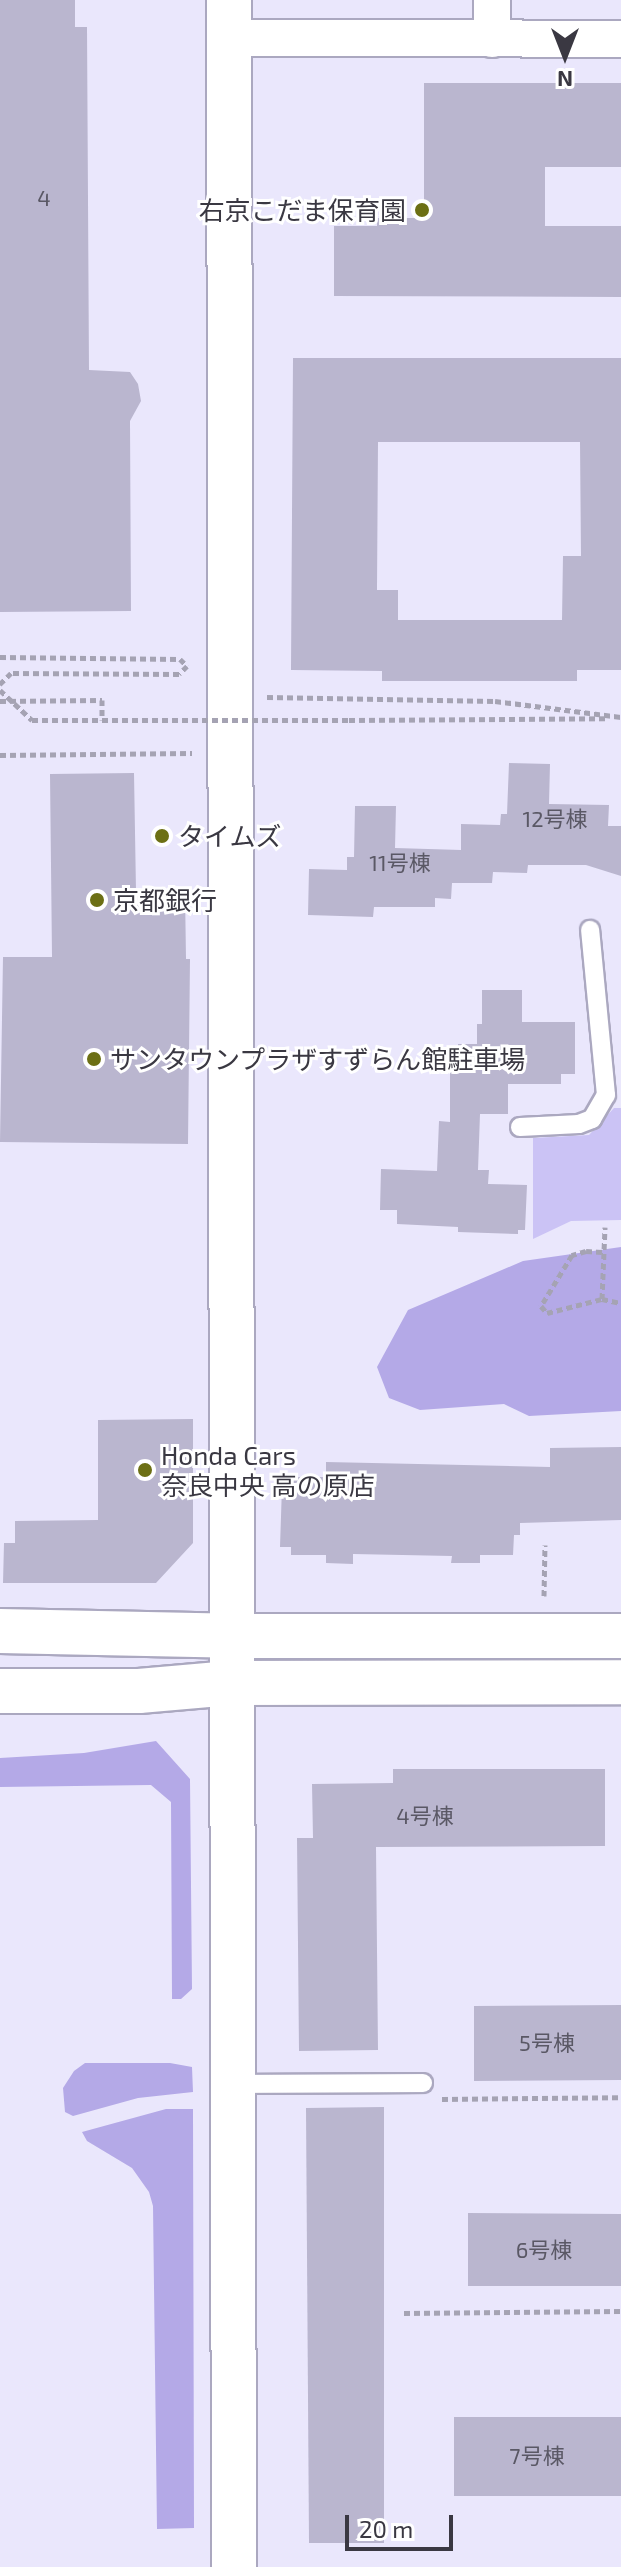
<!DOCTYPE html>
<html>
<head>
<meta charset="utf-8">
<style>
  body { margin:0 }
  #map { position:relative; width:621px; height:2567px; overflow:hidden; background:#eae7fc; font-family:"Exo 2","Noto Sans JP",sans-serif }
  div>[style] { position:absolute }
  .green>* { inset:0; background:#cbc3f5 }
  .forest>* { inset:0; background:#b4a9e7 }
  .building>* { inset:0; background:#bab6cf }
  .path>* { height:5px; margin-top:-2.5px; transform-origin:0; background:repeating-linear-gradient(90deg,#a5a3b3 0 6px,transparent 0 10px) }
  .roads { filter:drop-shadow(2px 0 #aba8c0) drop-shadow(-2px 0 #aba8c0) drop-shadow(0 2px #aba8c0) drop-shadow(0 -2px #aba8c0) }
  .service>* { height:18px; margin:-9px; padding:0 9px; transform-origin:9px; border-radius:9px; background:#fff }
  .minor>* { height:36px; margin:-18px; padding:0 18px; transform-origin:18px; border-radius:18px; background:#fff }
  .tertiary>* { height:44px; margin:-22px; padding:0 22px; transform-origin:22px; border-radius:22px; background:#fff }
  .path-bridge>* { height:5px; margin-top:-2.5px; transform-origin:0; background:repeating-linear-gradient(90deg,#a5a3b3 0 6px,transparent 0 10px) }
  .dots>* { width:22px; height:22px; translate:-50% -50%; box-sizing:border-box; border:4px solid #fff; border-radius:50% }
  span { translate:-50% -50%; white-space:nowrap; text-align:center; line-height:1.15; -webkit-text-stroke:6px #fff; paint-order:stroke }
  .number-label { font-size:22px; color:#5a5865 }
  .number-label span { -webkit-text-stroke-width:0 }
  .poi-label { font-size:26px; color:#3a3842 }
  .right { translate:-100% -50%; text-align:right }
  .left { translate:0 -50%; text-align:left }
  .north { position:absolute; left:525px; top:16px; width:80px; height:80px; -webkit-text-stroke:6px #fff; paint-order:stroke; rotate:180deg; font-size:22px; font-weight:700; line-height:32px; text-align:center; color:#3a3842 }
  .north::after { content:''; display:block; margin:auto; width:28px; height:36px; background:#3a3842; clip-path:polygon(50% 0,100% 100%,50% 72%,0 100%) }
  .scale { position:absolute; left:345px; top:2515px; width:108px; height:36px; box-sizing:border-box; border:4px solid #3a3842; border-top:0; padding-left:10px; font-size:24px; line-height:28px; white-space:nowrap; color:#3a3842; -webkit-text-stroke:6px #fff; paint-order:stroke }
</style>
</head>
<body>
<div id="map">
  <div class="green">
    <i style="clip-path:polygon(614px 1108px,621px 1108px,621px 1220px,571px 1221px,533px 1239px,533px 1138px,589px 1135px)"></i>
  </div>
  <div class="forest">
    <i style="clip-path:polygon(621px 1247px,621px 1411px,529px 1416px,504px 1404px,420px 1410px,389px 1398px,377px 1367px,408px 1310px,523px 1261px)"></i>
    <i style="clip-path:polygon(156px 1741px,190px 1779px,192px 1989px,181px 1999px,172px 1999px,171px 1802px,151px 1785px,0 1787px,0 1758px,84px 1753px)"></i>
    <i style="clip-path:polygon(85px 2063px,170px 2063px,192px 2067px,193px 2092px,138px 2098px,73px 2116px,65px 2112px,63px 2088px,74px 2071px)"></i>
    <i style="clip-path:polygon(166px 2109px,193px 2109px,194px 2528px,157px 2529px,153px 2206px,149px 2192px,132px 2168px,87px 2141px,82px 2132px)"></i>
  </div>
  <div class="building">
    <i style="clip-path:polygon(0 0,75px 0,75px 27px,87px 27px,89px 370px,130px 372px,138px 384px,141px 401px,130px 421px,131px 611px,0 612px)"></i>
    <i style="clip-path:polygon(424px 83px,621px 83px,621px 167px,545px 167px,545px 226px,621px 226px,621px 297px,334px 296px,334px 226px,377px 226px,377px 218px,424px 218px)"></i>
    <i style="clip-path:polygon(evenodd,293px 358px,621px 358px,621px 670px,577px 670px,577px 681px,382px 681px,382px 671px,291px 670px,293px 358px,378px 442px,580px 442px,581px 556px,563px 556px,562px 620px,398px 620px,398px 590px,377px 590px,378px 442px)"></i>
    <i style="clip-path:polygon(509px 763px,550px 764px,549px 804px,609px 805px,608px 826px,621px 826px,621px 876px,586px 865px,528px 865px,527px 873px,493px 872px,492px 883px,452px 883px,451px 899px,435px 898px,435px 907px,374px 907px,373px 917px,308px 915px,309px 869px,347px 870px,347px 857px,354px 857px,355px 806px,396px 806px,395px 848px,461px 850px,461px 824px,500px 825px,501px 814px,507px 814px)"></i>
    <i style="clip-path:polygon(134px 773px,136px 891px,185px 892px,186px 959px,190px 959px,188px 1144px,0 1142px,3px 957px,52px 957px,50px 774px)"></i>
    <i style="clip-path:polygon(482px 990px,522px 990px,522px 1022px,575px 1022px,575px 1074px,561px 1074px,561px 1084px,508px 1084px,508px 1114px,480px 1114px,478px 1170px,489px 1170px,488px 1184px,527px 1185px,525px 1230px,518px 1230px,518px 1234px,458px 1232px,458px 1227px,397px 1224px,397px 1210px,380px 1210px,381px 1169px,437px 1171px,439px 1121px,450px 1122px,450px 1062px,458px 1062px,458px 1044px,477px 1044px,477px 1024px,482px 1024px)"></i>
    <i style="clip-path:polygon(193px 1419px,193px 1543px,156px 1583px,3px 1583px,4px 1543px,15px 1543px,15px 1521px,98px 1520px,98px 1420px)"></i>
    <i style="clip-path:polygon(621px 1447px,621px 1520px,520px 1523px,520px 1535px,514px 1535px,513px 1555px,480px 1555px,480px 1563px,451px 1563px,452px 1556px,353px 1554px,353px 1564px,326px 1563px,326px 1555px,291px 1555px,291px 1547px,280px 1547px,282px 1486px,286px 1486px,286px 1477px,326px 1477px,326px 1462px,550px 1467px,550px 1448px)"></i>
    <i style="clip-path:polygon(393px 1769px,605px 1769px,605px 1846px,376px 1847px,378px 2050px,299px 2051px,297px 1838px,313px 1838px,312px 1784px,393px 1783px)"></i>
    <i style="clip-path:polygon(621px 2005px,621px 2080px,474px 2081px,474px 2006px)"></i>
    <i style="clip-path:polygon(384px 2107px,384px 2543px,309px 2543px,306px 2108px)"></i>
    <i style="clip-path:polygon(468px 2213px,621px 2214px,621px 2286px,468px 2286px)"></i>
    <i style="clip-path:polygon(454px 2417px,621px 2417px,621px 2496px,454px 2496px)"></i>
  </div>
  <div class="path">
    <i style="left:0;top:657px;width:180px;rotate:0.6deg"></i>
    <i style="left:180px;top:659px;width:10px;rotate:45deg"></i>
    <i style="left:187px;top:666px;width:11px;rotate:135deg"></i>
    <i style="left:179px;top:674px;width:168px;rotate:-179.7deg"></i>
    <i style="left:11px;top:673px;width:16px;rotate:135deg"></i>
    <i style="left:267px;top:697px;width:228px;rotate:1deg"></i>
    <i style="left:495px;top:701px;width:127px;rotate:7.2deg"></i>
    <i style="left:0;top:701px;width:102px;rotate:-0.6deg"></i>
    <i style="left:102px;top:700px;width:20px;rotate:90deg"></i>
    <i style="left:349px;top:720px;width:259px;rotate:-0.4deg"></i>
    <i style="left:0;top:755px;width:192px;rotate:-0.6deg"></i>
    <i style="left:602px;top:1252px;width:16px;rotate:-176deg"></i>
    <i style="left:586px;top:1251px;width:15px;rotate:164deg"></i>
    <i style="left:572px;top:1255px;width:60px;rotate:121.3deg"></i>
    <i style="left:541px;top:1306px;width:9px;rotate:49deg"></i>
    <i style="left:547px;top:1313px;width:57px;rotate:-14.3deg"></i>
    <i style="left:602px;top:1299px;width:72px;rotate:-87.6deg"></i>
    <i style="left:602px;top:1299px;width:19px;rotate:12deg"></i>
    <i style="left:544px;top:1596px;width:51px;rotate:-88.9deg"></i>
    <i style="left:442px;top:2099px;width:179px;rotate:-0.6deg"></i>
    <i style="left:404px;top:2313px;width:217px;rotate:-0.5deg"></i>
  </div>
  <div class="roads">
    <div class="service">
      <i style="left:520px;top:1127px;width:59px;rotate:-2.9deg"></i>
      <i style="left:579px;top:1124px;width:14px;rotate:-21deg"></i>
      <i style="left:592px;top:1119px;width:28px;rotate:-60deg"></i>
      <i style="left:606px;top:1095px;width:166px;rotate:-95.5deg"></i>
      <i style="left:234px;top:2084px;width:189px;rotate:-0.3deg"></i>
    </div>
    <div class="minor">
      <i style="left:230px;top:38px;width:391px;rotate:0.1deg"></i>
      <i style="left:492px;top:39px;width:39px;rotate:-90deg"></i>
    </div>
    <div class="tertiary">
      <i style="left:229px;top:0;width:2567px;rotate:89.89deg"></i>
      <i style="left:0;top:1631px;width:232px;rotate:1.2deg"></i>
      <i style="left:232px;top:1636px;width:389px"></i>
      <i style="left:0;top:1691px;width:139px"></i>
      <i style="left:139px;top:1691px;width:92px;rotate:-5deg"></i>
      <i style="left:231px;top:1683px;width:390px;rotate:-0.1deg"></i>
    </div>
  </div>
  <div class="path-bridge">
    <i style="left:0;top:690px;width:44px;rotate:43.2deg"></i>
    <i style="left:32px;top:720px;width:317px"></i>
  </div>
  <div class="dots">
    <i style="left:422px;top:210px;background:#6c6f14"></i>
    <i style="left:162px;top:836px;background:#6c6f14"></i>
    <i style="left:97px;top:900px;background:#6c6f14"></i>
    <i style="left:94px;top:1059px;background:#6c6f14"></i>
    <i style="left:145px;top:1470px;background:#6c6f14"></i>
  </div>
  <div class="number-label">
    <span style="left:44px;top:198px">4</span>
    <span style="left:555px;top:819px">12号棟</span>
    <span style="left:400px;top:863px">11号棟</span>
    <span style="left:425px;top:1816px">4号棟</span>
    <span style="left:547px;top:2043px">5号棟</span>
    <span style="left:544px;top:2250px">6号棟</span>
    <span style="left:537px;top:2456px">7号棟</span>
  </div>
  <div class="poi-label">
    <span class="right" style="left:406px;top:210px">右京こだま保育園</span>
    <span class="left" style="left:178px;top:836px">タイムズ</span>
    <span class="left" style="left:113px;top:900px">京都銀行</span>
    <span class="left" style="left:110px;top:1059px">サンタウンプラザすずらん館駐車場</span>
    <span class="left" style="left:161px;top:1470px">Honda Cars<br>奈良中央 高の原店</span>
  </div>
  <div class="north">N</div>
  <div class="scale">20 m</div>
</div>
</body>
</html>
